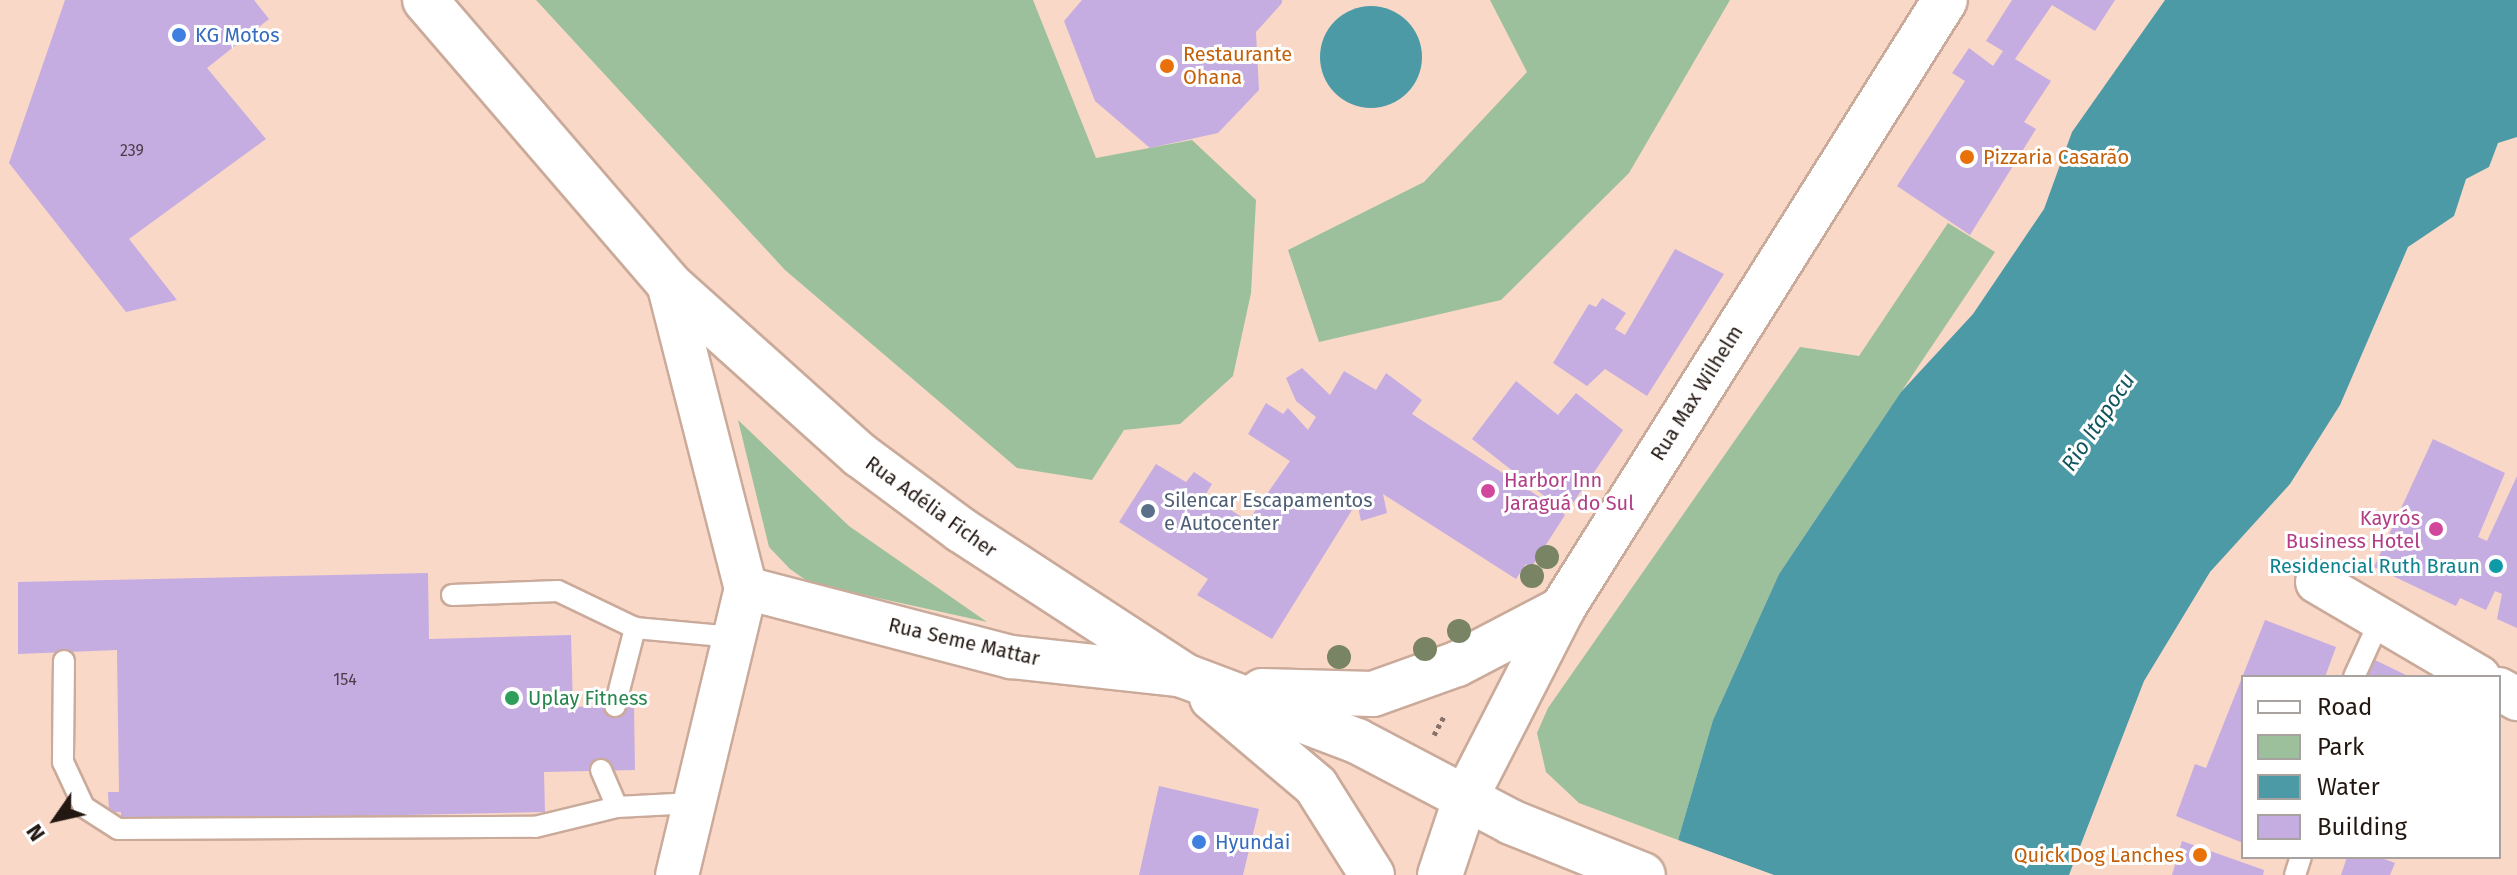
<!DOCTYPE html>
<html>
<head>
<meta charset="utf-8">
<style>
  body { margin:0 }
  #map { position:relative; width:2517px; height:875px; overflow:hidden; background:#f9d8c7; font-family:"Fira Sans",sans-serif }
  div>[style] { position:absolute }
  .green>* { inset:0; background:#9cc09b }
  .water>* { inset:0; background:#4c9aa6 }
  .round { border-radius:50% }
  .pier>* { inset:0; background:#f9d8c7 }
  .building>* { inset:0; background:#c5ade2 }
  .path>* { height:5px; margin-top:-2.5px; transform-origin:0; background:repeating-linear-gradient(90deg,#897369 0 4px,transparent 0 8px) }
  .roads { filter:drop-shadow(2px 0 #caaa9a) drop-shadow(-2px 0 #caaa9a) drop-shadow(0 2px #caaa9a) drop-shadow(0 -2px #caaa9a) }
  .service>* { height:20px; margin:-10px; padding:0 10px; transform-origin:10px; border-radius:10px; background:#fff }
  .minor>* { height:42px; margin:-21px; padding:0 21px; transform-origin:21px; border-radius:21px; background:#fff }
  .secondary>* { height:44px; margin:-22px; padding:0 22px; transform-origin:22px; border-radius:22px; background:#fff }
  .trunk>* { height:44px; margin:-22px; padding:0 22px; transform-origin:22px; border-radius:22px; background:#fff }
  .trees>* { width:24px; height:24px; margin:-12px; border-radius:50%; background:#798464 }
  .dots>* { width:22px; height:22px; translate:-50% -50%; box-sizing:border-box; border:4px solid #fff; border-radius:50% }
  span { translate:-50% -50%; white-space:nowrap; text-align:center; line-height:1.15; -webkit-text-stroke:6px #fff; paint-order:stroke }
  .number-label { font-size:16px; color:#4c3c46 }
  .number-label span { -webkit-text-stroke-width:0 }
  .shop-label { font-size:20px; color:#366cbe }
  .left { translate:0 -50%; text-align:left }
  .food-label { font-size:20px; color:#c56008 }
  .right { translate:-100% -50%; text-align:right }
  .street-label { font-size:20px; color:#231712 }
  .hotel-label { font-size:20px; color:#b23c85 }
  .service-label { font-size:20px; color:#4e5e75 }
  .culture-label { font-size:20px; color:#0d838f }
  .leisure-label { font-size:20px; color:#27864d }
  .water-label { font-size:22px; color:#11555e; font-style:italic }
  .legend { position:absolute; left:2241px; top:675px; width:260px; height:184px; box-sizing:border-box; background:#fff; border:2px solid #a7a2a0; margin:0; padding:10px 14px; list-style:none; font-size:24px; color:#231712 }
  .legend li { display:flex; align-items:center; gap:16px; height:40px }
  .legend b { width:40px; border:2px solid #a7a2a0 }
  .north { position:absolute; left:16px; top:779px; width:80px; height:80px; -webkit-text-stroke:6px #fff; paint-order:stroke; rotate:236deg; font-size:22px; font-weight:700; line-height:32px; text-align:center; color:#231712 }
  .north::after { content:''; display:block; margin:auto; width:28px; height:36px; background:#231712; clip-path:polygon(50% 0,100% 100%,50% 72%,0 100%) }
</style>
</head>
<body>
<div id="map">
  <div class="green">
    <i style="clip-path:polygon(536px 0,1033px 0,1096px 158px,1192px 140px,1256px 200px,1251px 293px,1233px 376px,1180px 424px,1124px 430px,1092px 480px,1017px 468px,785px 270px)"></i>
    <i style="clip-path:polygon(1490px 0,1730px 0,1629px 173px,1501px 300px,1319px 342px,1288px 250px,1424px 182px,1527px 72px)"></i>
    <i style="clip-path:polygon(1948px 223px,1995px 252px,1779px 574px,1713px 720px,1678px 840px,1579px 803px,1546px 772px,1537px 733px,1548px 708px,1800px 347px,1859px 356px)"></i>
    <i style="clip-path:polygon(738px 420px,849px 526px,987px 622px,810px 583px,790px 569px,769px 547px)"></i>
  </div>
  <div class="water">
    <i style="clip-path:polygon(2165px 0,2517px 0,2517px 137px,2498px 143px,2489px 167px,2466px 179px,2454px 216px,2408px 247px,2340px 405px,2290px 484px,2210px 572px,2144px 681px,2069px 875px,1773px 875px,1678px 840px,1713px 720px,1779px 574px,1901px 392px,1973px 314px,2044px 209px,2072px 132px)"></i>
    <i class="round" style="left:1320px;top:6px;width:102px;height:102px"></i>
  </div>
  <div class="pier">
    <i style="clip-path:polygon(1674px 838px,1678px 840px,1774px 875px,1761px 875px)"></i>
  </div>
  <div class="building">
    <i style="clip-path:polygon(65px 0,254px 0,269px 19px,207px 68px,266px 139px,129px 239px,177px 300px,126px 312px,9px 163px)"></i>
    <i style="clip-path:polygon(1082px 0,1282px 0,1282px 3px,1256px 32px,1259px 90px,1218px 133px,1150px 148px,1095px 101px,1064px 21px)"></i>
    <i style="clip-path:polygon(2012px 0,2115px 0,2095px 31px,2052px 5px,2015px 59px,2051px 81px,2024px 122px,2036px 129px,1970px 235px,1897px 186px,1965px 81px,1952px 73px,1969px 48px,1993px 66px,2003px 51px,1986px 41px)"></i>
    <i style="clip-path:polygon(1675px 249px,1724px 274px,1647px 396px,1605px 369px,1587px 386px,1553px 363px,1589px 304px,1596px 307px,1602px 298px,1626px 313px,1615px 329px,1625px 335px)"></i>
    <i style="clip-path:polygon(1302px 368px,1330px 395px,1344px 371px,1376px 390px,1386px 373px,1422px 400px,1412px 414px,1558px 509px,1565px 515px,1531px 568px,1526px 564px,1516px 579px,1383px 494px,1387px 513px,1361px 521px,1357px 502px,1272px 639px,1197px 595px,1208px 579px,1119px 522px,1156px 464px,1186px 482px,1194px 472px,1212px 484px,1206px 494px,1248px 521px,1290px 461px,1248px 434px,1266px 403px,1283px 414px,1288px 408px,1308px 430px,1316px 417px,1296px 401px,1286px 378px)"></i>
    <i style="clip-path:polygon(1516px 381px,1558px 415px,1576px 393px,1623px 430px,1566px 513px,1472px 439px)"></i>
    <i style="clip-path:polygon(2433px 439px,2505px 473px,2478px 537px,2487px 541px,2517px 476px,2517px 628px,2497px 619px,2502px 594px,2495px 591px,2486px 610px,2460px 598px,2456px 606px,2374px 567px)"></i>
    <i style="clip-path:polygon(428px 573px,429px 639px,571px 635px,573px 707px,634px 705px,635px 770px,544px 772px,545px 812px,121px 821px,121px 812px,109px 812px,108px 792px,119px 792px,117px 650px,18px 654px,18px 582px)"></i>
    <i style="clip-path:polygon(2265px 620px,2336px 647px,2325px 677px,2243px 677px,2243px 843px,2176px 816px,2195px 764px,2206px 768px)"></i>
    <i style="clip-path:polygon(2375px 660px,2410px 677px,2366px 677px)"></i>
    <i style="clip-path:polygon(1159px 786px,1259px 809px,1243px 875px,1139px 875px)"></i>
    <i style="clip-path:polygon(2182px 841px,2264px 870px,2263px 875px,2172px 875px)"></i>
    <i style="clip-path:polygon(2347px 857px,2379px 857px,2395px 863px,2390px 875px,2341px 875px)"></i>
  </div>
  <div class="path">
    <i style="left:1434px;top:735px;width:21px;rotate:-62deg"></i>
  </div>
  <div class="roads">
    <div class="service">
      <i style="left:452px;top:595px;width:106px;rotate:-2.2deg"></i>
      <i style="left:558px;top:591px;width:85px;rotate:25.7deg"></i>
      <i style="left:635px;top:628px;width:99px;rotate:5.2deg"></i>
      <i style="left:64px;top:661px;width:101px;rotate:90.6deg"></i>
      <i style="left:63px;top:762px;width:50px;rotate:65deg"></i>
      <i style="left:84px;top:807px;width:40px;rotate:32.9deg"></i>
      <i style="left:118px;top:829px;width:417px;rotate:-0.3deg"></i>
      <i style="left:535px;top:827px;width:84px;rotate:-13.7deg"></i>
      <i style="left:2354px;top:677px;width:63px;rotate:-65.5deg"></i>
      <i style="left:615px;top:706px;width:81px;rotate:-75.6deg"></i>
      <i style="left:601px;top:770px;width:40px;rotate:66.6deg"></i>
      <i style="left:617px;top:807px;width:77px;rotate:-3deg"></i>
      <i style="left:2295px;top:875px;width:19px;rotate:-72deg"></i>
    </div>
    <div class="minor">
      <i style="left:668px;top:283px;width:315px;rotate:75.7deg"></i>
      <i style="left:746px;top:588px;width:295px;rotate:103.5deg"></i>
      <i style="left:2317px;top:582px;width:188px;rotate:30.4deg"></i>
      <i style="left:746px;top:588px;width:274px;rotate:14.6deg"></i>
      <i style="left:1011px;top:657px;width:175px;rotate:6.2deg"></i>
      <i style="left:2499px;top:689px;width:21px;rotate:29deg"></i>
    </div>
    <div class="secondary">
      <i style="left:1440px;top:875px;width:82px;rotate:-71.6deg"></i>
      <i style="left:1466px;top:797px;width:211px;rotate:-62.9deg"></i>
      <i style="left:1562px;top:609px;width:719px;rotate:-57.83deg"></i>
    </div>
    <div class="trunk">
      <i style="left:425px;top:0;width:373px;rotate:49.3deg"></i>
      <i style="left:668px;top:283px;width:258px;rotate:41.9deg"></i>
      <i style="left:860px;top:455px;width:126px;rotate:36.6deg"></i>
      <i style="left:961px;top:530px;width:267px;rotate:33.1deg"></i>
      <i style="left:1185px;top:676px;width:184px;rotate:20.7deg"></i>
      <i style="left:1357px;top:741px;width:174px;rotate:27.7deg"></i>
      <i style="left:1511px;top:822px;width:142px;rotate:21.9deg"></i>
      <i style="left:1262px;top:691px;width:111px;rotate:1.5deg"></i>
      <i style="left:1373px;top:694px;width:89px;rotate:-19.7deg"></i>
      <i style="left:1457px;top:664px;width:119px;rotate:-27.6deg"></i>
      <i style="left:1212px;top:698px;width:136px;rotate:40.2deg"></i>
      <i style="left:1316px;top:786px;width:105px;rotate:57.8deg"></i>
    </div>
  </div>
  <div class="trees">
    <i style="left:1547px;top:557px"></i>
    <i style="left:1532px;top:576px"></i>
    <i style="left:1459px;top:631px"></i>
    <i style="left:1425px;top:649px"></i>
    <i style="left:1339px;top:657px"></i>
  </div>
  <div class="dots">
    <i style="left:179px;top:35px;background:#3f7fe0"></i>
    <i style="left:1167px;top:66px;background:#e8710a"></i>
    <i style="left:1967px;top:157px;background:#e8710a"></i>
    <i style="left:1488px;top:491px;background:#d1479c"></i>
    <i style="left:1148px;top:511px;background:#5c6f8a"></i>
    <i style="left:2436px;top:529px;background:#d1479c"></i>
    <i style="left:2496px;top:566px;background:#0f9aa8"></i>
    <i style="left:512px;top:698px;background:#2e9e5b"></i>
    <i style="left:1199px;top:842px;background:#3f7fe0"></i>
    <i style="left:2200px;top:855px;background:#e8710a"></i>
  </div>
  <div class="number-label">
    <span style="left:132px;top:151px">239</span>
    <span style="left:345px;top:680px">154</span>
  </div>
  <div class="shop-label">
    <span class="left" style="left:195px;top:35px">KG Motos</span>
    <span class="left" style="left:1215px;top:842px">Hyundai</span>
  </div>
  <div class="food-label">
    <span class="left" style="left:1183px;top:66px">Restaurante<br>Ohana</span>
    <span class="left" style="left:1983px;top:157px">Pizzaria Casarão</span>
    <span class="right" style="left:2184px;top:855px">Quick Dog Lanches</span>
  </div>
  <div class="street-label">
    <span style="left:1697px;top:393px;rotate:-58deg">Rua Max Wilhelm</span>
    <span style="left:931px;top:507px;rotate:36deg">Rua Adélia Ficher</span>
    <span style="left:964px;top:642px;rotate:13deg">Rua Seme Mattar</span>
  </div>
  <div class="hotel-label">
    <span class="left" style="left:1504px;top:492px">Harbor Inn<br>Jaraguá do Sul</span>
    <span class="right" style="left:2420px;top:530px">Kayrós<br>Business Hotel</span>
  </div>
  <div class="service-label">
    <span class="left" style="left:1164px;top:512px">Silencar Escapamentos<br>e Autocenter</span>
  </div>
  <div class="culture-label">
    <span class="right" style="left:2480px;top:566px">Residencial Ruth Braun</span>
  </div>
  <div class="leisure-label">
    <span class="left" style="left:528px;top:698px">Uplay Fitness</span>
  </div>
  <div class="water-label">
    <span style="left:2098px;top:422px;rotate:-56deg">Rio Itapocu</span>
  </div>
  <ul class="legend">
  <li><b style="height:10px;background:#fff"></b>Road</li>
  <li><b style="height:22px;background:#9cc09b"></b>Park</li>
  <li><b style="height:22px;background:#4c9aa6"></b>Water</li>
  <li><b style="height:22px;background:#c5ade2"></b>Building</li>
  </ul>
  <div class="north">N</div>
</div>
</body>
</html>
